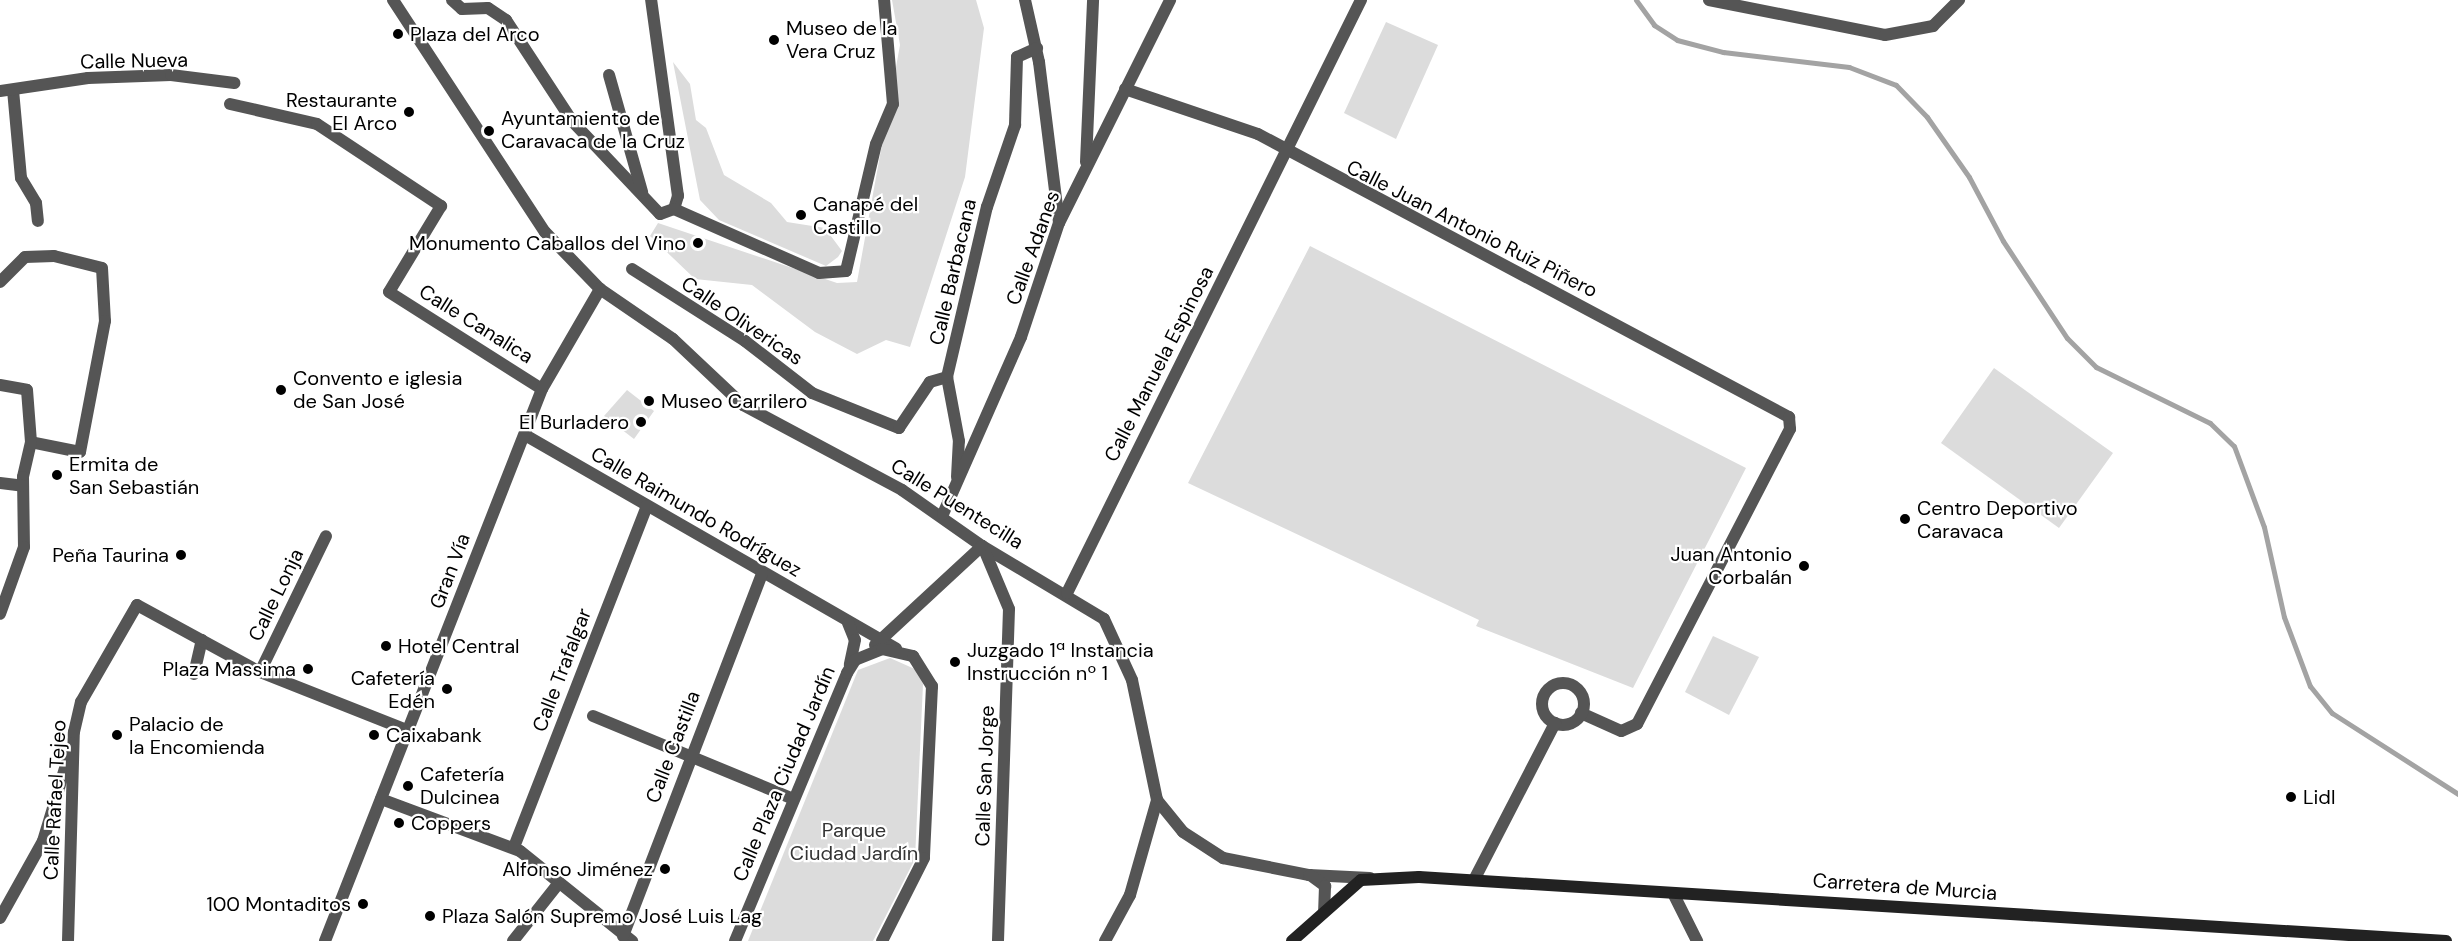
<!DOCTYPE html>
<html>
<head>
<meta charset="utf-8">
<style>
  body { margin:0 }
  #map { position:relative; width:2458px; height:941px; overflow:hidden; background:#fff; font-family:"DM Sans",sans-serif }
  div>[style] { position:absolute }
  .green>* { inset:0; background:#dcdcdc }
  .stream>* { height:5px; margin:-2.5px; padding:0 2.5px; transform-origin:2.5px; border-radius:2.5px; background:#a3a3a3 }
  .minor>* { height:12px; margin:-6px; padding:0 6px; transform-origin:6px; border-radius:6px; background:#555 }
  .minor>.ring { margin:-6px; padding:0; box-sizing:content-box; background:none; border:12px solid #555; border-radius:50% }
  .tertiary>* { height:12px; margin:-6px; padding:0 6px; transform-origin:6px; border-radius:6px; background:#555 }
  .secondary>* { height:12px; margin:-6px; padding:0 6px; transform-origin:6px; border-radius:6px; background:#222 }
  .dots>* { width:16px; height:16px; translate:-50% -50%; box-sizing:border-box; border:3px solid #fff; border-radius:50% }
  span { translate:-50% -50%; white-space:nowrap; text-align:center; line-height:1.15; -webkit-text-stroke:4.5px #fff; paint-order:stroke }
  .poi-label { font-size:20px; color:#000 }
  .left { translate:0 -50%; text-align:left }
  .right { translate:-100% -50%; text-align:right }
  .street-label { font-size:20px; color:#000 }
  .park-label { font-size:20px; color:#333 }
</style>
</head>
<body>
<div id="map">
  <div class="green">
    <i style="clip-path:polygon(892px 0,976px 0,984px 28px,965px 177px,910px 347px,886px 340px,857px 354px,815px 332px,752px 285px,695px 279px,650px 236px,658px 223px,837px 283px,857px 282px,900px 45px)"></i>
    <i style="clip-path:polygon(1386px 22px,1438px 45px,1396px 139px,1344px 113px)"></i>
    <i style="clip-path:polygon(673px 62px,690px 84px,696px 120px,706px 128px,724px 175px,771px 203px,787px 222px,825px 228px,842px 251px,838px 257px,826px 266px,719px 220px,700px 200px)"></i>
    <i style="clip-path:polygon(1310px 246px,1746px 468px,1633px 688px,1476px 626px,1479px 620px,1188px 483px)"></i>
    <i style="clip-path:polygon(1994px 368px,2113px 453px,2059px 528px,1941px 443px)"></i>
    <i style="clip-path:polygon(627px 390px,654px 411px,634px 439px,604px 416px)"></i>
    <i style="clip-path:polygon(1713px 636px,1759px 657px,1729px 715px,1685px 692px)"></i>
    <i style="clip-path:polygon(890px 658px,917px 670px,923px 684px,915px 859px,873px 941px,748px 941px,858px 670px)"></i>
  </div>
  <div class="stream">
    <i style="left:1636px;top:0;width:31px;rotate:54deg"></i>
    <i style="left:1654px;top:25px;width:27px;rotate:33deg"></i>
    <i style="left:1677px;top:40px;width:48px;rotate:14.6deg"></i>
    <i style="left:1723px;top:52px;width:127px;rotate:6.8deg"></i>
    <i style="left:1849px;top:67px;width:50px;rotate:21deg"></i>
    <i style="left:1896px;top:85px;width:45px;rotate:45.9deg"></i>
    <i style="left:1927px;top:117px;width:73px;rotate:55deg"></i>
    <i style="left:1969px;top:177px;width:72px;rotate:62deg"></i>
    <i style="left:2003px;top:241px;width:116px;rotate:56.6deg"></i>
    <i style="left:2067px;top:338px;width:41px;rotate:45deg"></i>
    <i style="left:2096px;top:367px;width:127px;rotate:26.2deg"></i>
    <i style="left:2210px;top:423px;width:33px;rotate:44deg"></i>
    <i style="left:2234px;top:446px;width:86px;rotate:69.7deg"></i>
    <i style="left:2264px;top:527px;width:92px;rotate:77.5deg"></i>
    <i style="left:2284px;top:617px;width:74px;rotate:69.4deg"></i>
    <i style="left:2310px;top:686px;width:35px;rotate:51deg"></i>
    <i style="left:2332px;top:713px;width:150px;rotate:32.7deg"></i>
  </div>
  <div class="minor">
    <i style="left:393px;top:0;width:277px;rotate:56.8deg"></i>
    <i style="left:545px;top:232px;width:79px;rotate:46deg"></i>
    <i style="left:600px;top:289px;width:88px;rotate:34.4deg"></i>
    <i style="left:673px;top:339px;width:96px;rotate:43.3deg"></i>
    <i style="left:743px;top:405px;width:180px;rotate:28.1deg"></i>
    <i style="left:902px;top:490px;width:98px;rotate:35deg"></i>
    <i style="left:982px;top:546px;width:142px;rotate:30.9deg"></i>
    <i style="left:1104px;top:619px;width:67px;rotate:65.3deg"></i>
    <i style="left:1132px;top:680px;width:123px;rotate:78.2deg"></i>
    <i style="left:1157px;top:800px;width:41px;rotate:50.9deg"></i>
    <i style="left:1183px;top:832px;width:48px;rotate:33deg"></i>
    <i style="left:1223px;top:858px;width:88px;rotate:11.2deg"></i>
    <i style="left:1309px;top:875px;width:61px;rotate:2.8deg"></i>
    <i style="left:452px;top:0;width:13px;rotate:42deg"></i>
    <i style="left:462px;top:9px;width:26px;rotate:-2deg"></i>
    <i style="left:488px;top:8px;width:22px;rotate:34deg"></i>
    <i style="left:506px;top:20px;width:121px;rotate:56.8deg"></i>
    <i style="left:572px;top:121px;width:128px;rotate:46.6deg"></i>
    <i style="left:660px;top:214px;width:15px;rotate:-20deg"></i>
    <i style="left:674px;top:209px;width:14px;rotate:-73deg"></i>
    <i style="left:678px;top:196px;width:198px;rotate:-97.8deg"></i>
    <i style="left:1025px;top:0;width:64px;rotate:77.3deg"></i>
    <i style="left:1039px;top:62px;width:162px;rotate:82.9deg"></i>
    <i style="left:1709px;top:0;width:179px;rotate:11.2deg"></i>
    <i style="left:1885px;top:35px;width:49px;rotate:-10.6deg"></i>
    <i style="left:1933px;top:26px;width:37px;rotate:-45deg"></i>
    <i style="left:609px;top:75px;width:122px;rotate:74.2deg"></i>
    <i style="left:1125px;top:89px;width:140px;rotate:18.7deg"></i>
    <i style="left:1258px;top:134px;width:602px;rotate:28.06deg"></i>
    <i style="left:1789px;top:417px;width:12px;rotate:85deg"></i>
    <i style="left:1790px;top:429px;width:332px;rotate:117.4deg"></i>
    <i style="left:1637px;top:724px;width:17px;rotate:156deg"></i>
    <i style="left:1621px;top:731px;width:44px;rotate:-155.8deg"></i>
    <i style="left:13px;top:90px;width:88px;rotate:84.8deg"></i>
    <i style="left:21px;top:178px;width:29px;rotate:59deg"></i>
    <i style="left:36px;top:203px;width:18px;rotate:84deg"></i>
    <i style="left:0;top:91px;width:89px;rotate:-8.4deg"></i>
    <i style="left:88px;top:78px;width:83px;rotate:-2.1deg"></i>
    <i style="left:171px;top:75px;width:64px;rotate:7.2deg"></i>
    <i style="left:230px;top:104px;width:89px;rotate:12.9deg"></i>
    <i style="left:317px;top:124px;width:149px;rotate:33.5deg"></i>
    <i style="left:441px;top:206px;width:100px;rotate:121.2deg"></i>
    <i style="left:389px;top:292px;width:181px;rotate:32.4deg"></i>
    <i style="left:1086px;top:162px;width:162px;rotate:-87.5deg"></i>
    <i style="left:674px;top:209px;width:158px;rotate:23.8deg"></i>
    <i style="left:819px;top:273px;width:27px;rotate:-4deg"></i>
    <i style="left:846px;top:271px;width:130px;rotate:-76.7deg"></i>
    <i style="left:876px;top:144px;width:43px;rotate:-67deg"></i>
    <i style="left:893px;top:104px;width:104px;rotate:-94.9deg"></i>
    <i style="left:632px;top:269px;width:134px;rotate:32.5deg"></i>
    <i style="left:745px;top:341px;width:85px;rotate:37.8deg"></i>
    <i style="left:812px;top:393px;width:94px;rotate:21.9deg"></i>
    <i style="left:899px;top:428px;width:55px;rotate:-56deg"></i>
    <i style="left:930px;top:382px;width:18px;rotate:-16deg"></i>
    <i style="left:0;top:282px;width:35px;rotate:-45deg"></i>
    <i style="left:25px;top:257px;width:29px;rotate:-2deg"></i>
    <i style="left:54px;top:256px;width:49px;rotate:14deg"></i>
    <i style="left:102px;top:268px;width:53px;rotate:86.8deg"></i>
    <i style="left:105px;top:321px;width:133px;rotate:100.8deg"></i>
    <i style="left:80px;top:452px;width:50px;rotate:-168.5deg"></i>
    <i style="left:0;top:385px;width:27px;rotate:10deg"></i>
    <i style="left:27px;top:390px;width:52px;rotate:85.6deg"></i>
    <i style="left:31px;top:442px;width:36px;rotate:103deg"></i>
    <i style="left:23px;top:477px;width:70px;rotate:89.2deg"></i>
    <i style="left:24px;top:547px;width:71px;rotate:109.7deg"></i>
    <i style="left:525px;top:435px;width:428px;rotate:29.9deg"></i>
    <i style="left:957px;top:477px;width:36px;rotate:-87deg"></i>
    <i style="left:959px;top:441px;width:65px;rotate:-100.6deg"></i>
    <i style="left:947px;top:377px;width:175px;rotate:-76.8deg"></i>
    <i style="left:987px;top:207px;width:87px;rotate:-71.1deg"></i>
    <i style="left:1015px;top:125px;width:68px;rotate:-88.3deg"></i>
    <i style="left:1017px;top:57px;width:22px;rotate:-24deg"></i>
    <i style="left:0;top:483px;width:23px;rotate:7deg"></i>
    <i style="left:943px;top:514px;width:193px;rotate:-66.2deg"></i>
    <i style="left:1021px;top:337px;width:120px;rotate:-71.6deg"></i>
    <i style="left:1059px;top:223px;width:249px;rotate:-63.5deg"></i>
    <i style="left:983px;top:547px;width:67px;rotate:67.2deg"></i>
    <i style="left:1009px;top:609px;width:332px;rotate:91.9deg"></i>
    <i style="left:1067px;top:593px;width:662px;rotate:-63.63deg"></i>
    <i style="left:848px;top:623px;width:18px;rotate:68deg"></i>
    <i style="left:855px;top:640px;width:25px;rotate:102deg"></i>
    <i style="left:875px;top:645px;width:146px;rotate:-42.8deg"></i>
    <i style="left:260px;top:672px;width:151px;rotate:-64.1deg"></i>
    <i style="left:194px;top:674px;width:35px;rotate:-77deg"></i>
    <i class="ring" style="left:1542px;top:683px;width:30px;height:30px"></i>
    <i style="left:593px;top:716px;width:217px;rotate:22.5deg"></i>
    <i style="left:381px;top:799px;width:148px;rotate:20.5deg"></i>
    <i style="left:520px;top:851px;width:144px;rotate:38.8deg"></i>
    <i style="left:514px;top:847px;width:366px;rotate:-68.7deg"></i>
    <i style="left:1310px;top:875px;width:19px;rotate:36deg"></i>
    <i style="left:1325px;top:886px;width:24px;rotate:92deg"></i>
    <i style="left:1474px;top:880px;width:177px;rotate:-62.7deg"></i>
    <i style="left:0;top:918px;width:88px;rotate:-60.8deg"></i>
    <i style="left:43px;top:841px;width:90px;rotate:-73.2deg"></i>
    <i style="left:623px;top:936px;width:388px;rotate:-69deg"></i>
    <i style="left:68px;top:941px;width:209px;rotate:-88.4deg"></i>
    <i style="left:74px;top:732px;width:31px;rotate:-77deg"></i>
    <i style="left:81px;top:702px;width:112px;rotate:-60deg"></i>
    <i style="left:137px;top:605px;width:140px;rotate:28.6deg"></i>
    <i style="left:260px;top:672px;width:160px;rotate:21.6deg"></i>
    <i style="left:325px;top:941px;width:593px;rotate:-68.54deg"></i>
    <i style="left:542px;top:389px;width:116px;rotate:-59.9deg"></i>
    <i style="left:513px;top:941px;width:73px;rotate:-51.7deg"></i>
    <i style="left:735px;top:941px;width:290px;rotate:-67.3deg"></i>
    <i style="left:847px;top:673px;width:15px;rotate:-58deg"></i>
    <i style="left:855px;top:660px;width:29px;rotate:-22deg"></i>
    <i style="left:882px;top:649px;width:32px;rotate:13deg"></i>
    <i style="left:913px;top:656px;width:36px;rotate:58deg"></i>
    <i style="left:932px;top:686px;width:172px;rotate:92.7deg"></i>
    <i style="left:924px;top:858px;width:93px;rotate:116.8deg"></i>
    <i style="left:1105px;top:941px;width:52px;rotate:-61.5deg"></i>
    <i style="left:1130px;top:895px;width:99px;rotate:-74.1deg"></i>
  </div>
  <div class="tertiary">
    <i style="left:1673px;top:893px;width:54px;rotate:63.4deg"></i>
  </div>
  <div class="secondary">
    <i style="left:1292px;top:941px;width:92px;rotate:-41.5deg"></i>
    <i style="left:1361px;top:880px;width:58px;rotate:-3deg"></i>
    <i style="left:1419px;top:877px;width:1029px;rotate:3.57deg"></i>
  </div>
  <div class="dots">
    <i style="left:398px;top:34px;background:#000"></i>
    <i style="left:774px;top:40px;background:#000"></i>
    <i style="left:409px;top:112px;background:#000"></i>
    <i style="left:489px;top:131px;background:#000"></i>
    <i style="left:801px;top:215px;background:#000"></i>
    <i style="left:698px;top:243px;background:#000"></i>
    <i style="left:281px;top:390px;background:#000"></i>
    <i style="left:649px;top:401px;background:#000"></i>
    <i style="left:641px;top:422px;background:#000"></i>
    <i style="left:57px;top:475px;background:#000"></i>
    <i style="left:1905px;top:519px;background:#000"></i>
    <i style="left:181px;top:555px;background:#000"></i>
    <i style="left:1804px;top:566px;background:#000"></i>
    <i style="left:386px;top:646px;background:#000"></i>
    <i style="left:955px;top:662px;background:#000"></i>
    <i style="left:308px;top:669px;background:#000"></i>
    <i style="left:447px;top:689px;background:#000"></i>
    <i style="left:117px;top:735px;background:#000"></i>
    <i style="left:374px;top:735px;background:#000"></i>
    <i style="left:408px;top:786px;background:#000"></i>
    <i style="left:2291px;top:797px;background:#000"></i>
    <i style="left:399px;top:823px;background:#000"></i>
    <i style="left:665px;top:869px;background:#000"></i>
    <i style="left:363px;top:904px;background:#000"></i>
    <i style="left:430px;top:916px;background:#000"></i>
  </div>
  <div class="poi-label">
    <span class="left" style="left:786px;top:40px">Museo de la<br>Vera Cruz</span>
    <span class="left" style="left:410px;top:34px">Plaza del Arco</span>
    <span class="right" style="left:397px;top:112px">Restaurante<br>El Arco</span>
    <span class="left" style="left:501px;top:130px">Ayuntamiento de<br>Caravaca de la Cruz</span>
    <span class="left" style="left:813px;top:216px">Canapé del<br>Castillo</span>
    <span class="right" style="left:686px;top:243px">Monumento Caballos del Vino</span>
    <span class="left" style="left:293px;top:390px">Convento e iglesia<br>de San José</span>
    <span class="left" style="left:661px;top:401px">Museo Carrilero</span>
    <span class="right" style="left:629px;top:422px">El Burladero</span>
    <span class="left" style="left:69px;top:476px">Ermita de<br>San Sebastián</span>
    <span class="left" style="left:1917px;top:520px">Centro Deportivo<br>Caravaca</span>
    <span class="right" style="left:1792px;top:566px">Juan Antonio<br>Corbalán</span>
    <span class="right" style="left:169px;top:555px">Peña Taurina</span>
    <span class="left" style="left:398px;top:646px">Hotel Central</span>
    <span class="left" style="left:967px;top:662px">Juzgado 1ª Instancia<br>Instrucción nº 1</span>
    <span class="right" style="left:296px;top:669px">Plaza Massima</span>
    <span class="right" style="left:435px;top:690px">Cafetería<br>Edén</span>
    <span class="left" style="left:129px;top:736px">Palacio de<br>la Encomienda</span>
    <span class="left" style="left:386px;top:735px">Caixabank</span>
    <span class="left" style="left:420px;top:786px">Cafetería<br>Dulcinea</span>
    <span class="left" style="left:2303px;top:797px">Lidl</span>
    <span class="left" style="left:411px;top:823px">Coppers</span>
    <span class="right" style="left:653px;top:869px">Alfonso Jiménez</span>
    <span class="right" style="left:351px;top:904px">100 Montaditos</span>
    <span class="left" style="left:442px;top:916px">Plaza Salón Supremo José Luis Lag</span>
  </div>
  <div class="street-label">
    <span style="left:134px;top:61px;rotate:-1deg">Calle Nueva</span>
    <span style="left:1472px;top:229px;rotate:27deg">Calle Juan Antonio Ruiz Piñero</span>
    <span style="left:1033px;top:248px;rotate:-70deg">Calle Adanes</span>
    <span style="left:953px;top:272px;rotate:-77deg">Calle Barbacana</span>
    <span style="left:742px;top:321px;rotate:34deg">Calle Olivericas</span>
    <span style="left:476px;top:324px;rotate:32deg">Calle Canalica</span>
    <span style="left:1159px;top:364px;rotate:-63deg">Calle Manuela Espinosa</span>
    <span style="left:957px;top:504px;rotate:32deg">Calle Puentecilla</span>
    <span style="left:696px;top:512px;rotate:30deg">Calle Raimundo Rodríguez</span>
    <span style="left:450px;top:571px;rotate:-69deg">Gran Vía</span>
    <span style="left:276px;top:595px;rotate:-64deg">Calle Lonja</span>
    <span style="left:562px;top:670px;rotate:-69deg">Calle Trafalgar</span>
    <span style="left:673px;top:747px;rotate:-69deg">Calle Castilla</span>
    <span style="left:784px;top:774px;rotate:-67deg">Calle Plaza Ciudad Jardín</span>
    <span style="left:985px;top:776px;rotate:-88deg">Calle San Jorge</span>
    <span style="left:55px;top:800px;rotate:-87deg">Calle Rafael Tejeo</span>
    <span style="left:1905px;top:887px;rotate:4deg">Carretera de Murcia</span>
  </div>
  <div class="park-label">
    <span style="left:854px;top:842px">Parque<br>Ciudad Jardín</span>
  </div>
</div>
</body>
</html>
